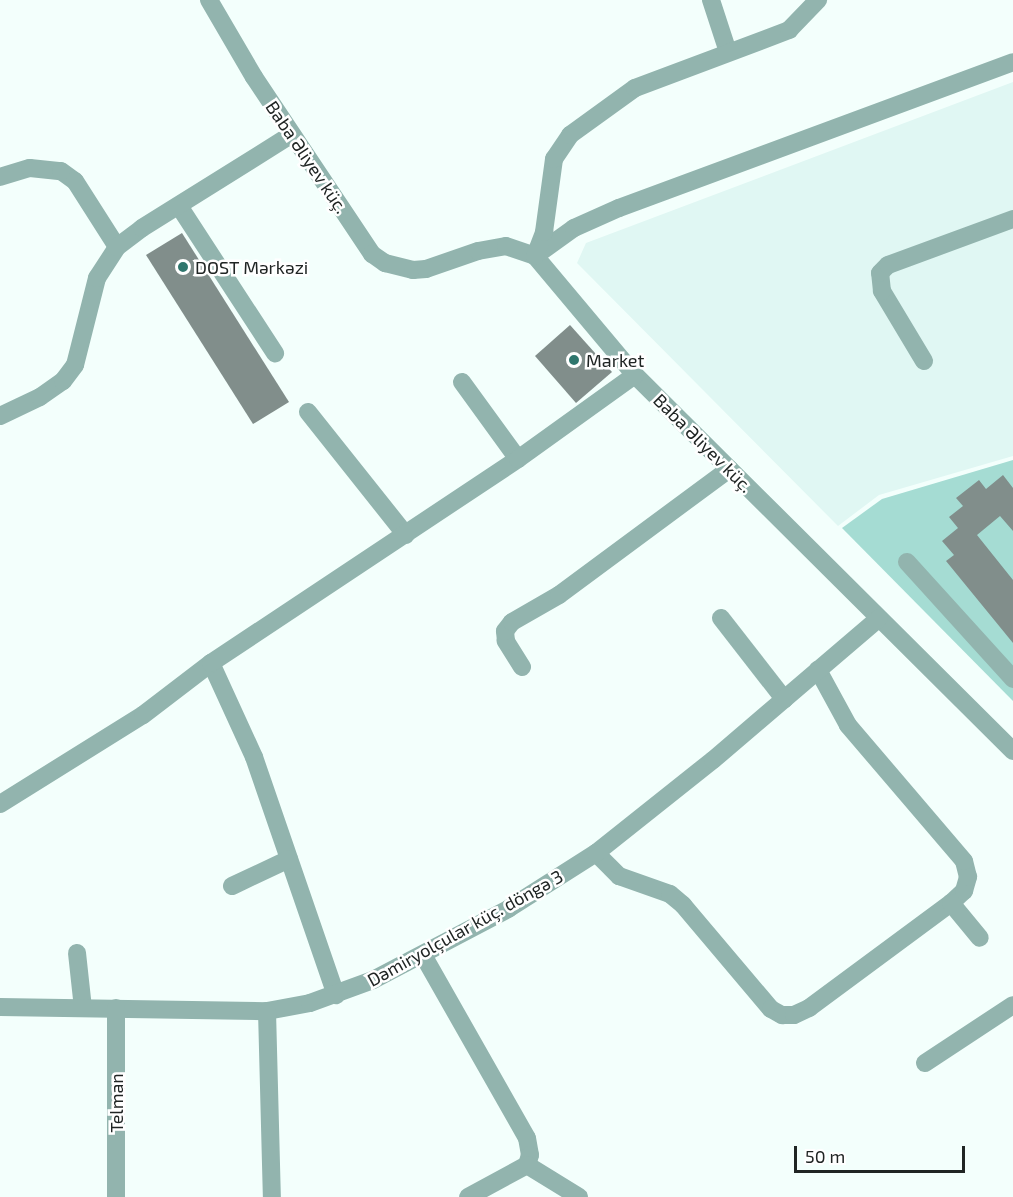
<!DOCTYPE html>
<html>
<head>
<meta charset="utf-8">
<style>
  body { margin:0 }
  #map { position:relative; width:1013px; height:1197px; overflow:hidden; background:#f3fffc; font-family:"Exo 2",sans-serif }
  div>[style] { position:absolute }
  .built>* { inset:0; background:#e0f7f3 }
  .green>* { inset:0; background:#a5dcd3 }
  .building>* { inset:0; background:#818e8b }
  .minor>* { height:18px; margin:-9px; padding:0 9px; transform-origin:9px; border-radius:9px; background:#92b4ae }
  .dots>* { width:16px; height:16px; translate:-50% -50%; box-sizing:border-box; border:3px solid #fff; border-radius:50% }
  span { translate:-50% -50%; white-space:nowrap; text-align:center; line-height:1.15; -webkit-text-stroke:5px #fff; paint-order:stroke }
  .street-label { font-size:18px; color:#202524 }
  .poi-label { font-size:18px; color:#202524 }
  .left { translate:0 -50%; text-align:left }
  .scale { position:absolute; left:794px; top:1146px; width:171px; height:27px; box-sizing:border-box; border:3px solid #202524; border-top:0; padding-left:8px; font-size:18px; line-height:21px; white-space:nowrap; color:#202524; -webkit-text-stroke:4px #fff; paint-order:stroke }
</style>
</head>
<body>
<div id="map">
  <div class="built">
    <i style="clip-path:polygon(1013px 82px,1013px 456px,879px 495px,838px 526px,577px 263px,586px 243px)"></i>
  </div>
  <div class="green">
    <i style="clip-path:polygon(1013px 460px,1013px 701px,842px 528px,882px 499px)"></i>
  </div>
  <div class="building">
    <i style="clip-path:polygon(182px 233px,289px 402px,253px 424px,146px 255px)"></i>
    <i style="clip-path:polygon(570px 325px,612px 372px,576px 403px,535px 356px)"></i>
    <i style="clip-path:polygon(1003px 475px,1013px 488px,1013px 531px,1000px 516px,977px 535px,1013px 580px,1013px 643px,946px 561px,954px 555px,942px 541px,958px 528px,949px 517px,963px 506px,956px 498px,979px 480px,986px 489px)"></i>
  </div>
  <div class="minor">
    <i style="left:209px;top:0;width:89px;rotate:59.7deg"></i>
    <i style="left:254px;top:77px;width:213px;rotate:56.3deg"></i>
    <i style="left:372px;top:254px;width:16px;rotate:35deg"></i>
    <i style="left:385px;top:263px;width:29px;rotate:14deg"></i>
    <i style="left:413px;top:270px;width:13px;rotate:-4deg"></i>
    <i style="left:426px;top:269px;width:55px;rotate:-19.1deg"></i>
    <i style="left:478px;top:251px;width:28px;rotate:-10deg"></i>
    <i style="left:506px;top:246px;width:31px;rotate:19deg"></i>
    <i style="left:535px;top:256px;width:155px;rotate:50deg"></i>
    <i style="left:635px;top:375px;width:533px;rotate:44.85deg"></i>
    <i style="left:711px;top:0;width:55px;rotate:71.9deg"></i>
    <i style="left:0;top:177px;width:31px;rotate:-17deg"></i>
    <i style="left:30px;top:168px;width:31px;rotate:6deg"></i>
    <i style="left:61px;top:171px;width:17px;rotate:36deg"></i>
    <i style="left:75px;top:181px;width:78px;rotate:57.5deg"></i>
    <i style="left:179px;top:206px;width:176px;rotate:56.9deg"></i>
    <i style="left:535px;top:256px;width:48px;rotate:-35.7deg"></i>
    <i style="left:574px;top:228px;width:49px;rotate:-24deg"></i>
    <i style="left:619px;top:208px;width:420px;rotate:-20.3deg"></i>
    <i style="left:535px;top:256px;width:26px;rotate:-69deg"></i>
    <i style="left:544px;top:232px;width:74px;rotate:-82.2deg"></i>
    <i style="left:554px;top:159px;width:29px;rotate:-56deg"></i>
    <i style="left:570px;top:135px;width:80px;rotate:-35.9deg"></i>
    <i style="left:635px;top:88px;width:165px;rotate:-20.6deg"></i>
    <i style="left:789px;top:30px;width:42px;rotate:-46deg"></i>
    <i style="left:924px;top:361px;width:82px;rotate:-121deg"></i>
    <i style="left:882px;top:291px;width:18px;rotate:-96deg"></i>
    <i style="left:880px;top:273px;width:11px;rotate:-45deg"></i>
    <i style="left:888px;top:265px;width:133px;rotate:-20.2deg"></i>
    <i style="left:462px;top:382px;width:95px;rotate:54deg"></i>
    <i style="left:308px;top:412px;width:157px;rotate:51.5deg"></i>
    <i style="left:0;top:416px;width:44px;rotate:-25.4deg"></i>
    <i style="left:40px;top:397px;width:28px;rotate:-35deg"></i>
    <i style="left:63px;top:381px;width:20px;rotate:-53deg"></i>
    <i style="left:75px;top:365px;width:90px;rotate:-75.8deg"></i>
    <i style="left:97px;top:278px;width:37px;rotate:-57deg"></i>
    <i style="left:117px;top:247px;width:31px;rotate:-37deg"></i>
    <i style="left:142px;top:228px;width:176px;rotate:-32deg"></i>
    <i style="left:907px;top:562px;width:158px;rotate:47.8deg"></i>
    <i style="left:721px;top:618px;width:103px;rotate:52.1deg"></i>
    <i style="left:211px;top:663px;width:103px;rotate:65.4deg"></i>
    <i style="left:254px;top:757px;width:252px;rotate:71deg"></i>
    <i style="left:522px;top:667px;width:31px;rotate:-122deg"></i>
    <i style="left:506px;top:641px;width:10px;rotate:-96deg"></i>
    <i style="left:505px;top:631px;width:11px;rotate:-52deg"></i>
    <i style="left:512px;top:622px;width:54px;rotate:-29.9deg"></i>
    <i style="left:559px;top:595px;width:212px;rotate:-36.5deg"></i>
    <i style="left:0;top:804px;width:168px;rotate:-31.9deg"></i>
    <i style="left:143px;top:715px;width:86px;rotate:-37.4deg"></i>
    <i style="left:211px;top:663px;width:369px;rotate:-33.6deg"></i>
    <i style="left:518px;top:459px;width:144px;rotate:-35.7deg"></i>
    <i style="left:596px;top:853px;width:33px;rotate:45deg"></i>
    <i style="left:619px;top:876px;width:54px;rotate:19.4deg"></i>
    <i style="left:670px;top:894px;width:17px;rotate:40deg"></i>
    <i style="left:683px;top:905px;width:136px;rotate:49.8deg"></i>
    <i style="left:771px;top:1009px;width:13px;rotate:29deg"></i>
    <i style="left:782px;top:1015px;width:12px"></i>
    <i style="left:794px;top:1015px;width:17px;rotate:-25deg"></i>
    <i style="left:809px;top:1008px;width:177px;rotate:-36.5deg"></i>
    <i style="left:951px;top:903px;width:18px;rotate:-43deg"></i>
    <i style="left:964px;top:891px;width:15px;rotate:-74deg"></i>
    <i style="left:968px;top:877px;width:16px;rotate:-104deg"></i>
    <i style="left:964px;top:861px;width:179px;rotate:-130.5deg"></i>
    <i style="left:848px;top:725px;width:63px;rotate:-118.6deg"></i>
    <i style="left:232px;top:886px;width:63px;rotate:-25.3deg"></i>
    <i style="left:951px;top:903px;width:45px;rotate:50.4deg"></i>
    <i style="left:77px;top:953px;width:55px;rotate:83.8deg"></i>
    <i style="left:423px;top:955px;width:210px;rotate:60.4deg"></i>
    <i style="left:527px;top:1138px;width:17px;rotate:80deg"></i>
    <i style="left:530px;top:1155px;width:10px;rotate:107deg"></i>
    <i style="left:527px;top:1165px;width:67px;rotate:151.5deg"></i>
    <i style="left:0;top:1007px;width:267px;rotate:0.9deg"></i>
    <i style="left:267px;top:1011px;width:44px;rotate:-10.5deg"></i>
    <i style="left:310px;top:1003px;width:67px;rotate:-20.1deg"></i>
    <i style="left:373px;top:980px;width:153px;rotate:-27.7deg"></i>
    <i style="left:508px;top:909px;width:104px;rotate:-32.5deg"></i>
    <i style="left:596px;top:853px;width:149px;rotate:-38.5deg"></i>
    <i style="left:713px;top:760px;width:218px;rotate:-40.5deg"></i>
    <i style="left:267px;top:1011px;width:186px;rotate:88.5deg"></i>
    <i style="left:925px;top:1063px;width:105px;rotate:-33.4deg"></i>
    <i style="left:527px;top:1165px;width:61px;rotate:31.6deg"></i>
    <i style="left:116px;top:1197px;width:189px;rotate:-90deg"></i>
  </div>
  <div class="dots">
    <i style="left:183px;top:267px;background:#2f766d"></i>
    <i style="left:574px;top:360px;background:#2f766d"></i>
  </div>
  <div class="street-label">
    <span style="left:307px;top:157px;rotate:56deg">Baba Əliyev küç.</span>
    <span style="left:703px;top:443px;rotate:45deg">Baba Əliyev küç.</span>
    <span style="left:465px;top:928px;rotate:-29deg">Dəmiryolçular küç. döngə 3</span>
    <span style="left:116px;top:1103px;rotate:-90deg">Telman</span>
  </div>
  <div class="poi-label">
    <span class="left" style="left:195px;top:267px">DOST Mərkəzi</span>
    <span class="left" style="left:586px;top:360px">Market</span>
  </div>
  <div class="scale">50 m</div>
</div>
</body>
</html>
